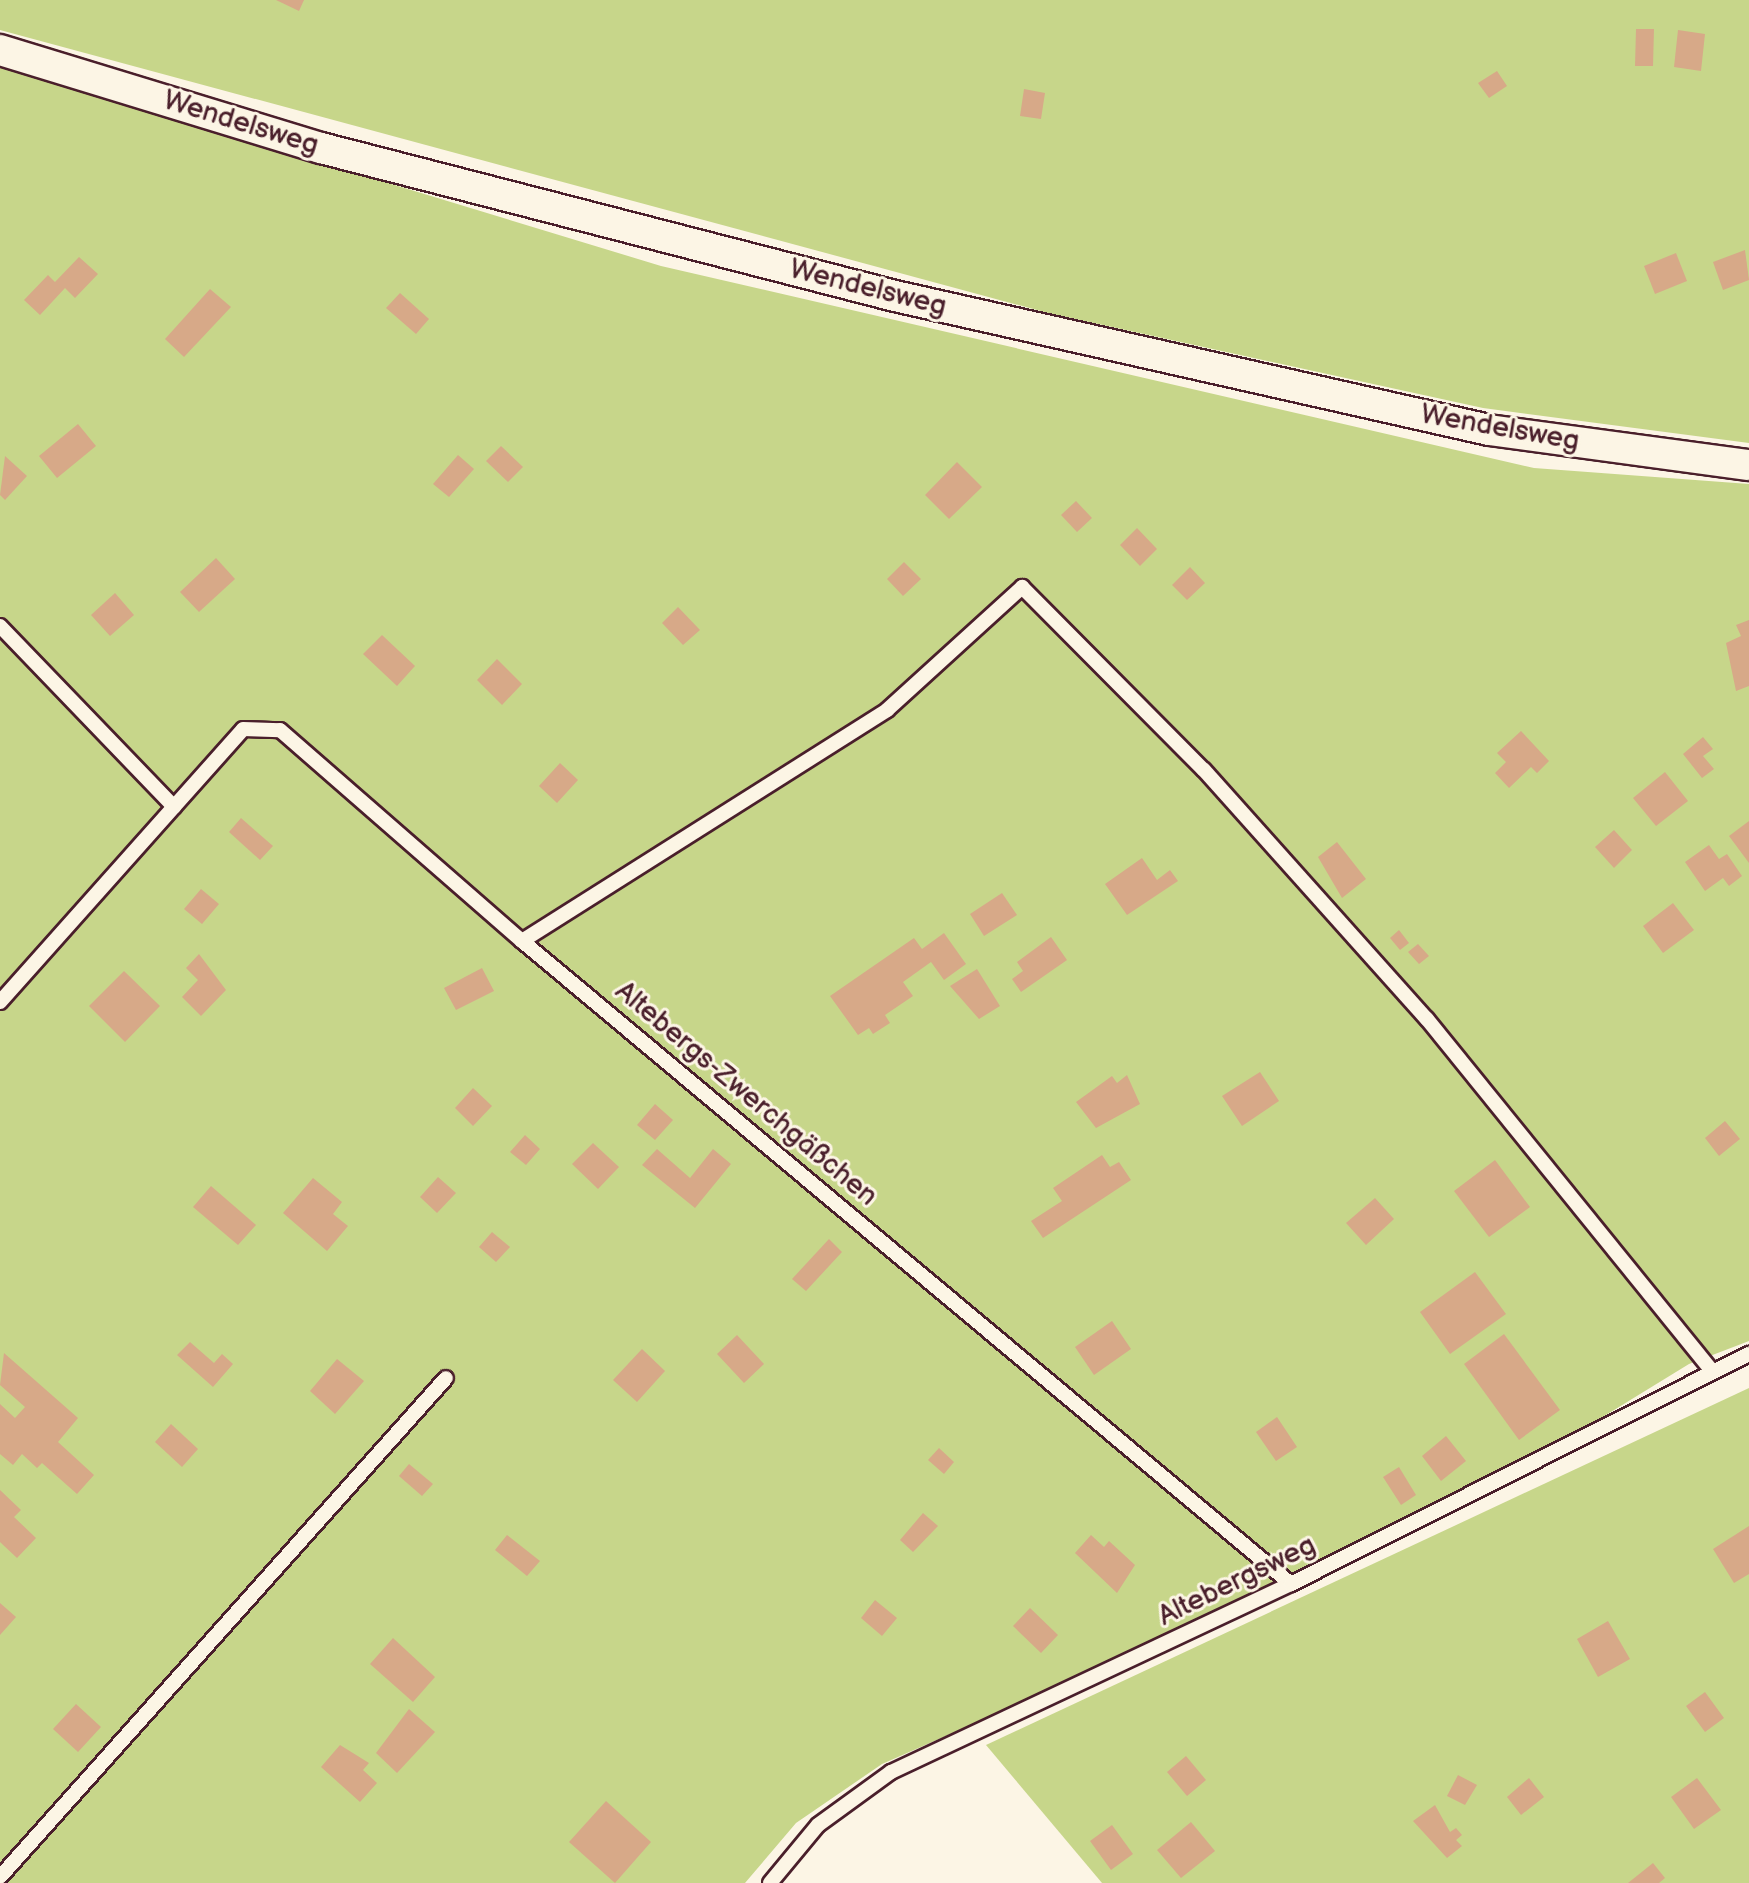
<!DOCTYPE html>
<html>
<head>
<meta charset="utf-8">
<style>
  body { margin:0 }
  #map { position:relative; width:1749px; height:1883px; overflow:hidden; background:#fcf5e5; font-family:"Balsamiq Sans",sans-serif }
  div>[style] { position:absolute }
  .green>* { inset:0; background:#c7d68a }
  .building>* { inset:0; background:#d7a988 }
  .roads { filter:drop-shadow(2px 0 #4a1f2b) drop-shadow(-2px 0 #4a1f2b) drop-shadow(0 2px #4a1f2b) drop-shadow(0 -2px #4a1f2b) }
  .service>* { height:14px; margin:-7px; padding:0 7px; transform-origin:7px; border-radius:7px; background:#fcf5e5 }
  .minor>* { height:30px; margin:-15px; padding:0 15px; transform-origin:15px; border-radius:15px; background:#fcf5e5 }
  span { translate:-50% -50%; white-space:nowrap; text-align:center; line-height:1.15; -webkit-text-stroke:6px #fcf5e5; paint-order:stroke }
  .street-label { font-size:28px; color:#4a1f2b }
</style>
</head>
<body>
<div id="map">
  <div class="green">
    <i style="clip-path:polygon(0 0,1749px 0,1749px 443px,1483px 408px,1048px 313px,0 30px)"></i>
    <i style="clip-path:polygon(0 65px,661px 266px,1534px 468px,1749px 484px,1749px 1341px,1689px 1364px,1505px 1477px,1244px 1605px,882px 1764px,796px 1823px,745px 1883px,0 1883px)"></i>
    <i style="clip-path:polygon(1749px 1388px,1749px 1883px,1102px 1883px,986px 1745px)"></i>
  </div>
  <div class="building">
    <i style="clip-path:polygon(276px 0,304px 0,299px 11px)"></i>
    <i style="clip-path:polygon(1636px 29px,1654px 29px,1653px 66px,1635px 66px)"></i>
    <i style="clip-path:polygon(1678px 30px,1705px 34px,1701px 71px,1674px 67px)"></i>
    <i style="clip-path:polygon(1497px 71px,1507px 86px,1489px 98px,1478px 83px)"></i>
    <i style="clip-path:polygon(1024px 89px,1045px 93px,1041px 119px,1020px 116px)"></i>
    <i style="clip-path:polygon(1745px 250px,1749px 280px,1723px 290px,1713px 262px)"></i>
    <i style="clip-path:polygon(1676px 253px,1687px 281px,1655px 294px,1644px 266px)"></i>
    <i style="clip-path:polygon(79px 257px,98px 274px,75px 298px,65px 288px,40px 315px,24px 300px,48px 275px,55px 282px)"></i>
    <i style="clip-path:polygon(210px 289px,231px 307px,184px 357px,165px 339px)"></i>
    <i style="clip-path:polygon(400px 293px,429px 319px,416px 334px,386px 308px)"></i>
    <i style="clip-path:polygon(78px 424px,96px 446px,57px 478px,39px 456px)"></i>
    <i style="clip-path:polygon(501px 446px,523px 467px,508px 482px,486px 461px)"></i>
    <i style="clip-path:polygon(458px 455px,474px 469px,449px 497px,433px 484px)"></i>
    <i style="clip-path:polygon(5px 456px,27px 476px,5px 500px,0 495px)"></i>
    <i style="clip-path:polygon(957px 462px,982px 487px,949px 519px,925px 495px)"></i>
    <i style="clip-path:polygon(1076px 501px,1092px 518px,1077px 532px,1061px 515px)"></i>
    <i style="clip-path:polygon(1137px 528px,1157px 549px,1140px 566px,1120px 545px)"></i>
    <i style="clip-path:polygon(216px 558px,235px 579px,199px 612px,180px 592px)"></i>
    <i style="clip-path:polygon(904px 562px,921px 579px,903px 596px,887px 579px)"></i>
    <i style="clip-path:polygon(1190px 567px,1205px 583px,1187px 600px,1172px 585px)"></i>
    <i style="clip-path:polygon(115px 593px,134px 615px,110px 636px,91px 615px)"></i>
    <i style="clip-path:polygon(678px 607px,700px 630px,683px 645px,662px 623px)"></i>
    <i style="clip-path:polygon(1749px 620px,1749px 686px,1736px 691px,1726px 643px,1741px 636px,1736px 625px)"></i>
    <i style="clip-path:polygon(382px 635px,415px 666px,397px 686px,363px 654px)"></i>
    <i style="clip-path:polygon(497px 659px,522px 684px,502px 705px,477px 680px)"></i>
    <i style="clip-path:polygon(1521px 731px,1549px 761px,1537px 773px,1531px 767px,1509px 788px,1495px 773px,1506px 762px,1497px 753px)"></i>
    <i style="clip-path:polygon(1703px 737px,1713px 749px,1703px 756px,1714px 769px,1702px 778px,1683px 754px)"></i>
    <i style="clip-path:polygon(560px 763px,578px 780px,557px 803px,539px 786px)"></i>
    <i style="clip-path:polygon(1665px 772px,1688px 801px,1656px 826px,1633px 798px)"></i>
    <i style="clip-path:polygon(241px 818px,273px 846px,260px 860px,229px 832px)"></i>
    <i style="clip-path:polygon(1749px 821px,1749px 863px,1729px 836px)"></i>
    <i style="clip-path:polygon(1614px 830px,1632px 850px,1614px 868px,1595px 847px)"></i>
    <i style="clip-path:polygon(1337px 842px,1366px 879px,1342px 898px,1318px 857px)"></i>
    <i style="clip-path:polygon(1709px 845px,1719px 859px,1727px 854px,1742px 876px,1729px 886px,1723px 878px,1705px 891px,1685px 862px)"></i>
    <i style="clip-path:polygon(1142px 858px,1157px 880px,1170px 870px,1178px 881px,1127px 915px,1105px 884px)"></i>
    <i style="clip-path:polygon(201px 889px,219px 904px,202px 924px,184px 909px)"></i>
    <i style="clip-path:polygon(1002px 893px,1017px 915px,984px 936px,970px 914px)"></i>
    <i style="clip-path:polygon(1673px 903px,1694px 930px,1663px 953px,1643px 926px)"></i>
    <i style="clip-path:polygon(1399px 930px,1409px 943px,1400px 950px,1390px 938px)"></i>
    <i style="clip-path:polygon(944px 933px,966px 964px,944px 980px,931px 962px,903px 982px,913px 996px,885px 1015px,890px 1023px,873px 1034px,869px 1028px,858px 1035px,830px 996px,914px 938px,922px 949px)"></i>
    <i style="clip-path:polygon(1051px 937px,1067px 960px,1021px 992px,1012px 979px,1023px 971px,1017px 962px)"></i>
    <i style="clip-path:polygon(1418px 944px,1429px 956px,1419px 964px,1408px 952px)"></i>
    <i style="clip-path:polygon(199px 954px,226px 990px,201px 1016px,182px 997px,198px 980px,186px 968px)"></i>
    <i style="clip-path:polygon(482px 968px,494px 991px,456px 1010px,444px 988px)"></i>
    <i style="clip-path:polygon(977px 969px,1000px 1006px,979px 1019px,950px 986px)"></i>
    <i style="clip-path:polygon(124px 971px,160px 1006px,125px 1042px,89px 1006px)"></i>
    <i style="clip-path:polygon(1260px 1072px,1279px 1101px,1242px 1126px,1222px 1096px)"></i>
    <i style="clip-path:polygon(1127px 1075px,1140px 1104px,1096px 1128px,1076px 1102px,1112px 1076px,1117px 1083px)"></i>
    <i style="clip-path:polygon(473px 1088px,492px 1106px,473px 1126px,455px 1108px)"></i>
    <i style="clip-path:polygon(655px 1104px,673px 1120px,655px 1140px,637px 1125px)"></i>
    <i style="clip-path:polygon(1725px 1121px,1740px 1139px,1719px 1156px,1705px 1138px)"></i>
    <i style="clip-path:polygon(525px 1135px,540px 1149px,526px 1165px,510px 1152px)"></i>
    <i style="clip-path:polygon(593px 1143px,619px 1167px,598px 1189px,572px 1164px)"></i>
    <i style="clip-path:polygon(657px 1149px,690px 1178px,713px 1149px,731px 1164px,695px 1208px,642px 1165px)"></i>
    <i style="clip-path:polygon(1102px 1155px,1110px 1167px,1119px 1162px,1131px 1180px,1043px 1238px,1031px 1221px,1062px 1201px,1053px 1188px)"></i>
    <i style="clip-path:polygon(1495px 1160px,1530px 1207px,1489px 1237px,1454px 1191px)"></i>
    <i style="clip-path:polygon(438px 1177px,456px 1193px,437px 1213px,420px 1197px)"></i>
    <i style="clip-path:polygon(313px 1178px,342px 1202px,333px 1214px,348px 1226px,327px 1251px,283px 1213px)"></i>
    <i style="clip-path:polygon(211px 1186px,256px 1225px,238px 1245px,193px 1207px)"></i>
    <i style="clip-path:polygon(1375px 1198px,1394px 1219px,1366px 1245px,1346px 1223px)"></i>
    <i style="clip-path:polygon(492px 1232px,510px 1247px,496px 1262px,479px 1247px)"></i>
    <i style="clip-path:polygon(829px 1239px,842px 1252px,806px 1291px,792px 1279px)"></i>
    <i style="clip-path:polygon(1475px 1272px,1506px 1314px,1450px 1354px,1420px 1312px)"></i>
    <i style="clip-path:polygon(1112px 1321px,1131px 1349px,1094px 1375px,1075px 1347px)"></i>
    <i style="clip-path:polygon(1504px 1334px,1560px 1410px,1519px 1440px,1464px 1364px)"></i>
    <i style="clip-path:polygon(737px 1335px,764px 1364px,744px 1383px,717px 1354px)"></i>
    <i style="clip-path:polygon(190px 1342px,214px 1363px,222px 1354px,233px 1364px,213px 1387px,177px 1355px)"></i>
    <i style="clip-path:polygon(642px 1349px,665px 1371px,637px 1402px,613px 1380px)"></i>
    <i style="clip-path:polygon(4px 1353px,78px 1418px,58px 1442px,94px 1475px,77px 1494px,42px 1463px,37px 1468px,22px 1454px,13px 1465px,0 1454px,0 1404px,15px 1418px,25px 1407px,0 1385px)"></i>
    <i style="clip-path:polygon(337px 1359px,364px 1381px,335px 1414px,310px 1391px)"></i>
    <i style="clip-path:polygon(1277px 1417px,1297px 1447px,1276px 1461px,1256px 1432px)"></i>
    <i style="clip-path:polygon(171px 1424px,198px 1449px,182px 1467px,155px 1442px)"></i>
    <i style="clip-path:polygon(1446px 1436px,1466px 1461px,1441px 1481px,1422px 1456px)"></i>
    <i style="clip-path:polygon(939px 1448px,954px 1462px,944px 1474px,928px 1460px)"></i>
    <i style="clip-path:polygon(409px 1464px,433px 1484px,422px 1496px,399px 1476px)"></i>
    <i style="clip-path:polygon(1399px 1467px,1416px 1495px,1401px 1505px,1383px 1477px)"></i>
    <i style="clip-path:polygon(0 1490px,21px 1510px,14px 1517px,36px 1538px,17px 1558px,0 1542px)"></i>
    <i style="clip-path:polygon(923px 1513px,938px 1526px,913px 1552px,900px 1540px)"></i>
    <i style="clip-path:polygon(1749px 1526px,1749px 1574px,1734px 1583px,1713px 1549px)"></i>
    <i style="clip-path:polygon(507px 1535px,540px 1561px,527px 1576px,495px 1550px)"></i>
    <i style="clip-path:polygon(1091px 1535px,1104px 1547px,1109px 1541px,1135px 1565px,1117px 1593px,1075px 1553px)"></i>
    <i style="clip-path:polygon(875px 1600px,897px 1618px,882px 1636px,861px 1618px)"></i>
    <i style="clip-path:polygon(0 1603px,16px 1617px,0 1635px)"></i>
    <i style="clip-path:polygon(1030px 1608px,1058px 1635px,1041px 1653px,1013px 1626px)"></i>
    <i style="clip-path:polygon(1608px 1621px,1630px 1659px,1598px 1677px,1577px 1639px)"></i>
    <i style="clip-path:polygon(393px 1638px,435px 1677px,413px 1702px,370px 1664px)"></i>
    <i style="clip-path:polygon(1705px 1692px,1724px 1718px,1705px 1732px,1686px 1706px)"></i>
    <i style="clip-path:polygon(76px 1704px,101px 1727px,78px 1752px,53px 1729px)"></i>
    <i style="clip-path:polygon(409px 1709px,435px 1732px,397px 1773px,376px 1753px)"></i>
    <i style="clip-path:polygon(340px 1745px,369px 1763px,363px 1770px,377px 1783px,360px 1802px,321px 1767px)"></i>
    <i style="clip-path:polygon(1186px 1756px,1206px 1780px,1187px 1796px,1167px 1772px)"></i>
    <i style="clip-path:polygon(1458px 1775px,1477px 1785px,1465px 1805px,1447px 1796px)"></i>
    <i style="clip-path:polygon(1529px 1778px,1544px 1797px,1521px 1815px,1507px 1797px)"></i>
    <i style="clip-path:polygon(1697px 1778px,1721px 1810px,1694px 1829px,1671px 1797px)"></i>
    <i style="clip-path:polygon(606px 1801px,651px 1842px,615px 1883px,569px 1842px)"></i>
    <i style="clip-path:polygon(1435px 1805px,1450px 1832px,1456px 1828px,1462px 1835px,1456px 1840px,1462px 1846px,1447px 1858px,1413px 1821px)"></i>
    <i style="clip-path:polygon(1191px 1822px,1215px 1851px,1181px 1878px,1157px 1850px)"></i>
    <i style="clip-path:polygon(1112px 1825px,1133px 1854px,1111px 1870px,1090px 1841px)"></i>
    <i style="clip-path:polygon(1653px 1863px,1665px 1878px,1659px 1883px,1628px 1883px)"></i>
  </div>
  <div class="roads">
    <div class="service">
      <i style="left:0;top:626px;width:251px;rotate:46.1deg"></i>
      <i style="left:522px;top:941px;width:432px;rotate:-32.3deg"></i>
      <i style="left:887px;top:710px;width:183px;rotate:-42.3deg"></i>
      <i style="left:1022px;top:587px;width:258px;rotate:45.2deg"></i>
      <i style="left:1204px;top:770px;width:334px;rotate:48.2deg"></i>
      <i style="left:1427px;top:1019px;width:453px;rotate:51deg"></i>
      <i style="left:0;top:1002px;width:365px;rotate:-48.3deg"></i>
      <i style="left:243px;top:729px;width:37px;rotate:2deg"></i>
      <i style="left:280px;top:730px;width:321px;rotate:41.1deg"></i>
      <i style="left:522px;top:941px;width:1002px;rotate:39.9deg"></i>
      <i style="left:0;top:1877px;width:669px;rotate:-48.21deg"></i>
      <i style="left:770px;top:1883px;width:75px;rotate:-50.4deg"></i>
      <i style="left:818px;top:1825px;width:90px;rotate:-36deg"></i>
      <i style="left:891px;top:1772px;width:442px;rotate:-25.2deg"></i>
      <i style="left:1291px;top:1584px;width:513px;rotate:-26.67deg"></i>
    </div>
    <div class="minor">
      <i style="left:0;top:50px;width:336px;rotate:17deg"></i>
      <i style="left:321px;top:148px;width:593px;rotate:14.46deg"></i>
      <i style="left:895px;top:296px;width:609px;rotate:12.71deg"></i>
      <i style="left:1489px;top:430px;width:262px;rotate:7.7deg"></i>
    </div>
  </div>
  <div class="street-label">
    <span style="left:241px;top:123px;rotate:17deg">Wendelsweg</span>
    <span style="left:868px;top:288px;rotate:14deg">Wendelsweg</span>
    <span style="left:1500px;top:428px;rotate:10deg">Wendelsweg</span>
    <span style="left:746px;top:1094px;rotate:40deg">Altebergs-Zwerchgäßchen</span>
    <span style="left:1237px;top:1581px;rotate:-26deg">Altebergsweg</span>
  </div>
</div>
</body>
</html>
